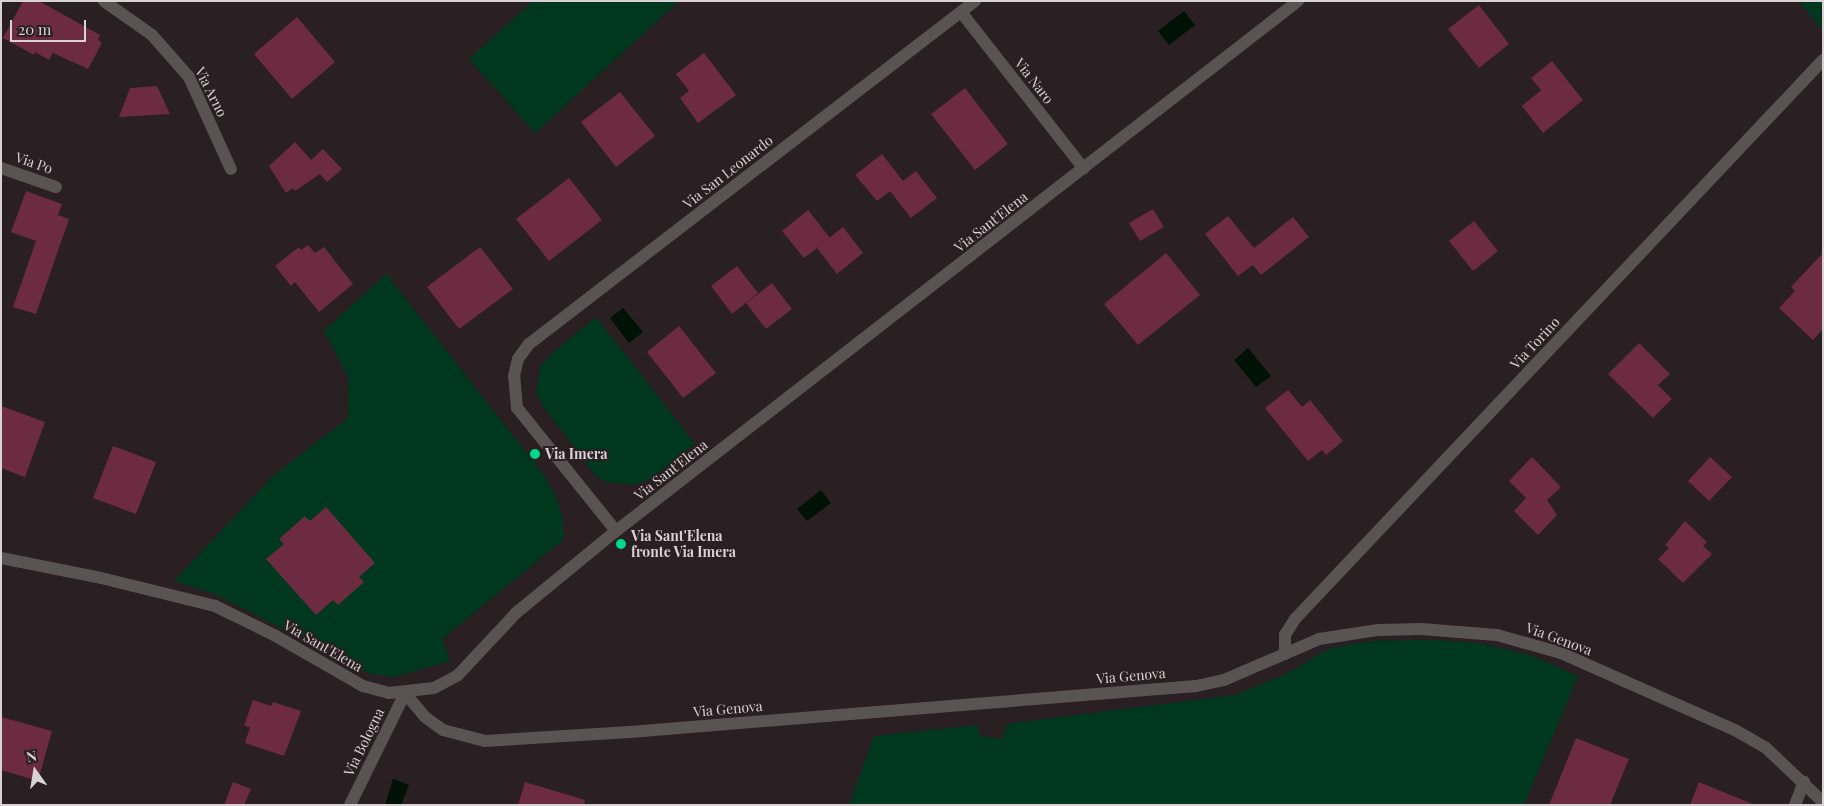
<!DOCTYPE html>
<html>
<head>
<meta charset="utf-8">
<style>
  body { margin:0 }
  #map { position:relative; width:1824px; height:806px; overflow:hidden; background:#2a1f22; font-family:"Playfair Display",serif }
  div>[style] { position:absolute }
  .green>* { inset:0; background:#00371f }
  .water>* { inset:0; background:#001106 }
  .building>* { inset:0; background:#6d2b42 }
  .street>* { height:12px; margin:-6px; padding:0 6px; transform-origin:6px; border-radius:6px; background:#595354 }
  .dots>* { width:14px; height:14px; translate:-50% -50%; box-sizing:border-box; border:2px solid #2a1f22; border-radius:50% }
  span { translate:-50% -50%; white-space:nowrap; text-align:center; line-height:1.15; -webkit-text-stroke:4px #2a1f22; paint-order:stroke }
  .street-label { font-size:14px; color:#d9d2d4 }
  .poi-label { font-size:14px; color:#d9d2d4; font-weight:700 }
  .left { translate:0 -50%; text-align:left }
  .frame { position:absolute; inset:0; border:2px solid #d9d2d4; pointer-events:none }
  .north { position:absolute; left:10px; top:746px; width:50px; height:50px; -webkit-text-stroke:4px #2a1f22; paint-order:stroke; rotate:347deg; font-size:14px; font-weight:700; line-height:20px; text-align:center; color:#d9d2d4 }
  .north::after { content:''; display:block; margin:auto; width:18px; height:22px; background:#d9d2d4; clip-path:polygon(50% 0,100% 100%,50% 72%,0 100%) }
  .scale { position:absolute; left:10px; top:20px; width:76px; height:22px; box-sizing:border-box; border:2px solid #d9d2d4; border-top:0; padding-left:6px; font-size:15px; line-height:18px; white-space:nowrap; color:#d9d2d4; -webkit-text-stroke:4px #2a1f22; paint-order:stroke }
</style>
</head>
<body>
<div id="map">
  <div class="green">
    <i style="clip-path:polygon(533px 1px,679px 1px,535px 133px,469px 59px)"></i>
    <i style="clip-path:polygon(1799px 1px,1823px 1px,1823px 31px)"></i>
    <i style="clip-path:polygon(386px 274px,544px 475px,556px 496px,563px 521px,564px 539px,442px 639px,450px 661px,395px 677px,371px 674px,215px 594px,174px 581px,273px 476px,348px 418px,348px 377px,324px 331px)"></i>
    <i style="clip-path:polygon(596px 317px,695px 444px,652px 478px,635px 485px,606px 482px,595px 475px,542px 405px,536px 392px,540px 367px,551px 354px)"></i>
    <i style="clip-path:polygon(1430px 640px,1479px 643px,1530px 655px,1578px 676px,1524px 805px,849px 805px,874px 736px,977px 725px,980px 736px,1002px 739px,1007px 724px,1235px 695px,1286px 674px,1330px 648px,1371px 641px)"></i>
  </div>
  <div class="water">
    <i style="clip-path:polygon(1184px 11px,1195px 25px,1169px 45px,1158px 31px)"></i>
    <i style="clip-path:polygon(623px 308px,643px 332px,629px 343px,610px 318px)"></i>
    <i style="clip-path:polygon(1248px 348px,1271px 376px,1256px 387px,1234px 360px)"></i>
    <i style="clip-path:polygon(821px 490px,831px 503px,807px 521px,797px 509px)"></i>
    <i style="clip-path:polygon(393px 779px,409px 785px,401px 805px,385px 805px)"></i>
  </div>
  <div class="building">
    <i style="clip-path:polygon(23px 1px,39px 1px,100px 35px,98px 40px,102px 43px,88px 69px,53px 53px,49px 60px,35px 52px,34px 55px,3px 38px)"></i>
    <i style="clip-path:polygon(1479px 5px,1509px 44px,1479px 68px,1448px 29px)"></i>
    <i style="clip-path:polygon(297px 17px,335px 62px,292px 99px,254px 54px)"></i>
    <i style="clip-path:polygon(704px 53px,736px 95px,698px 123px,680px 98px,689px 91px,676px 74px)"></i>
    <i style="clip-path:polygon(1552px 61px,1583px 100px,1543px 133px,1522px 106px,1541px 90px,1531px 78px)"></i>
    <i style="clip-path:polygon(157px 86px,170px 114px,119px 117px,130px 88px)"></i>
    <i style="clip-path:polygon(965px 88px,1008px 144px,975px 170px,931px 114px)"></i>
    <i style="clip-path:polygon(620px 92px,655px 136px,616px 167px,581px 122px)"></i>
    <i style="clip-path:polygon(295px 142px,311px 160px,323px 149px,342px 169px,327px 182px,320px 174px,295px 191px,293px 188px,286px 193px,269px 166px)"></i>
    <i style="clip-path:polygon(882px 154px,903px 181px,916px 171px,937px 198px,911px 218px,890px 191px,877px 201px,855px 175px)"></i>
    <i style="clip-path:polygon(569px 178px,602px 220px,549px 261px,516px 219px)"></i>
    <i style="clip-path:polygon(26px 191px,62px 204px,58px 215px,69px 219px,36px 314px,13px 307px,36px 241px,11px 232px)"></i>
    <i style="clip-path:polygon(1153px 209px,1164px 227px,1140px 241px,1129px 223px)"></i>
    <i style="clip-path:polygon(808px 210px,830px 238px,804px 258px,782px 231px)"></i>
    <i style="clip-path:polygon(1228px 216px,1254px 248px,1293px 217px,1309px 237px,1261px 275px,1253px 265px,1238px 276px,1205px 234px)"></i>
    <i style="clip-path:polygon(1474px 221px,1498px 251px,1473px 271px,1449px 241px)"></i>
    <i style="clip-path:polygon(843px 227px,863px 253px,837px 274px,817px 248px)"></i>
    <i style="clip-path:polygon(308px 245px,315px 253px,324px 247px,353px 284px,319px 312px,295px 282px,291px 286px,275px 266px,299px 247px,301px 250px)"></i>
    <i style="clip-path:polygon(480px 247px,513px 289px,459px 329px,427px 287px)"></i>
    <i style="clip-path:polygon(1166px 253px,1200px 295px,1138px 345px,1104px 304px)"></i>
    <i style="clip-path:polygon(1823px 253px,1823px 329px,1813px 340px,1779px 308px,1795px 291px,1791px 287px)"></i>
    <i style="clip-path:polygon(737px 266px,758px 293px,732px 314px,711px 286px)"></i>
    <i style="clip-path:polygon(772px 283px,792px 309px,766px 329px,746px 303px)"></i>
    <i style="clip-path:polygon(679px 326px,716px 373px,683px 398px,647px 352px)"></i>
    <i style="clip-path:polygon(1639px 343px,1670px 374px,1658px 385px,1672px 399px,1653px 418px,1608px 374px)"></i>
    <i style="clip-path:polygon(1288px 390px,1302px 407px,1310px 400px,1343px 441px,1326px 455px,1322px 450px,1308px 461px,1265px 408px)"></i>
    <i style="clip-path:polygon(1px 406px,45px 422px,25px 477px,1px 468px)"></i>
    <i style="clip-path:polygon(113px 446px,156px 462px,136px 514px,93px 498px)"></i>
    <i style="clip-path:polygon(1532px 457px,1561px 487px,1547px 500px,1557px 515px,1538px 535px,1514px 511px,1526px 498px,1509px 481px)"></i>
    <i style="clip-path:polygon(1710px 457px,1732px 477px,1709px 501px,1688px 481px)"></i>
    <i style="clip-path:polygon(326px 507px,375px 563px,359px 577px,364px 582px,338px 605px,333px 600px,316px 615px,266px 559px,284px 544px,279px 539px,305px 516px,310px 521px)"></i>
    <i style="clip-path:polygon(1685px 521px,1707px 542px,1703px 546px,1712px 554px,1683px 583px,1658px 559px,1669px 548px,1665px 545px)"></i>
    <i style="clip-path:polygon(253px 700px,271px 706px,273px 702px,301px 711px,284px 756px,245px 743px,250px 727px,244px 726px)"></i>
    <i style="clip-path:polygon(1px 717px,52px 731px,38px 781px,1px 770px)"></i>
    <i style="clip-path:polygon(1576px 738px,1629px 759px,1610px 805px,1549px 805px)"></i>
    <i style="clip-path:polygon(233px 782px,251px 789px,244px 805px,224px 805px)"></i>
    <i style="clip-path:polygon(525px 782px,585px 800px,584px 805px,518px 805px)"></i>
    <i style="clip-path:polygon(1699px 782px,1753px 804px,1753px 805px,1690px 805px)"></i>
  </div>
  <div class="street">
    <i style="left:104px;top:1px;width:59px;rotate:35.3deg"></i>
    <i style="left:152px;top:35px;width:56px;rotate:48.6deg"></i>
    <i style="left:189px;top:77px;width:101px;rotate:65.5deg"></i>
    <i style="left:961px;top:12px;width:199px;rotate:51.9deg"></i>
    <i style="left:1px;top:168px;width:58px;rotate:19.1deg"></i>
    <i style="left:616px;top:531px;width:158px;rotate:-128.8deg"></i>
    <i style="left:517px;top:408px;width:32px;rotate:-95deg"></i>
    <i style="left:514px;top:376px;width:17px;rotate:-77deg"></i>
    <i style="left:518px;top:359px;width:19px;rotate:-54deg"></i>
    <i style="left:529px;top:344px;width:563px;rotate:-37.56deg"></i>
    <i style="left:1px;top:558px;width:102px;rotate:11.3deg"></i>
    <i style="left:101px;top:578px;width:117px;rotate:13.8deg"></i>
    <i style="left:215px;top:606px;width:66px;rotate:26.2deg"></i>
    <i style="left:274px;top:635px;width:103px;rotate:29.8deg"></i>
    <i style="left:363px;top:686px;width:27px;rotate:15deg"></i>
    <i style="left:389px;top:693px;width:45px;rotate:-6.3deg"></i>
    <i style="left:434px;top:688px;width:27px;rotate:-28deg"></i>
    <i style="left:458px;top:675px;width:85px;rotate:-46.9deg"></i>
    <i style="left:516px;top:613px;width:129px;rotate:-39.4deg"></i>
    <i style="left:616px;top:531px;width:864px;rotate:-37.85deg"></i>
    <i style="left:1285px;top:654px;width:19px;rotate:-90deg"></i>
    <i style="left:1285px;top:635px;width:19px;rotate:-58deg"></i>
    <i style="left:1295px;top:619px;width:769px;rotate:-46.63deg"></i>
    <i style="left:350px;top:805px;width:125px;rotate:-63.8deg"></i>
    <i style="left:405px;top:693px;width:31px;rotate:50deg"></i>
    <i style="left:425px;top:717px;width:22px;rotate:36deg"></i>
    <i style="left:443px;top:730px;width:43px;rotate:14.7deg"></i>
    <i style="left:485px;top:741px;width:145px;rotate:-3.6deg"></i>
    <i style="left:630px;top:732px;width:568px;rotate:-4.65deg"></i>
    <i style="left:1196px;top:686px;width:29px;rotate:-12deg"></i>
    <i style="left:1224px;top:680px;width:103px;rotate:-23.3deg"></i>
    <i style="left:1319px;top:639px;width:60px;rotate:-8.7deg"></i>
    <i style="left:1378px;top:630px;width:43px;rotate:-1.3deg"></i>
    <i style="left:1421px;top:629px;width:76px;rotate:4.5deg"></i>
    <i style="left:1497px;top:635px;width:66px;rotate:15.7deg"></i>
    <i style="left:1561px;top:653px;width:190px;rotate:23.9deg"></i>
    <i style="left:1735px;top:730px;width:34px;rotate:30deg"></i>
    <i style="left:1765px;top:747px;width:80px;rotate:43.5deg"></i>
    <i style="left:1795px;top:805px;width:25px;rotate:-69deg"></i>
  </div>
  <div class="dots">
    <i style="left:535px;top:454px;background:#00d98c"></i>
    <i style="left:621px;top:544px;background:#00d98c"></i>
  </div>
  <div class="street-label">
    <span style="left:1034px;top:81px;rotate:52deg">Via Naro</span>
    <span style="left:211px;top:92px;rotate:63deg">Via Arno</span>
    <span style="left:34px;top:163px;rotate:19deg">Via Po</span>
    <span style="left:728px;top:172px;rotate:-38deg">Via San Leonardo</span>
    <span style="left:991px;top:222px;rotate:-38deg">Via Sant'Elena</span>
    <span style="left:1535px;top:343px;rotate:-47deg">Via Torino</span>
    <span style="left:671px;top:470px;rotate:-38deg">Via Sant'Elena</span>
    <span style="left:1559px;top:639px;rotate:20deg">Via Genova</span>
    <span style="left:323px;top:646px;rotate:30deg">Via Sant'Elena</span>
    <span style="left:1131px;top:676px;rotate:-5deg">Via Genova</span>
    <span style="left:728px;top:709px;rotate:-5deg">Via Genova</span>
    <span style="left:364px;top:742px;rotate:-64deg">Via Bologna</span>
  </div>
  <div class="poi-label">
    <span class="left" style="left:545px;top:454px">Via Imera</span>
    <span class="left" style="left:631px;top:544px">Via Sant'Elena<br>fronte Via Imera</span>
  </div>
  <div class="frame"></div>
  <div class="north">N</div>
  <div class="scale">20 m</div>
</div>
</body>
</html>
